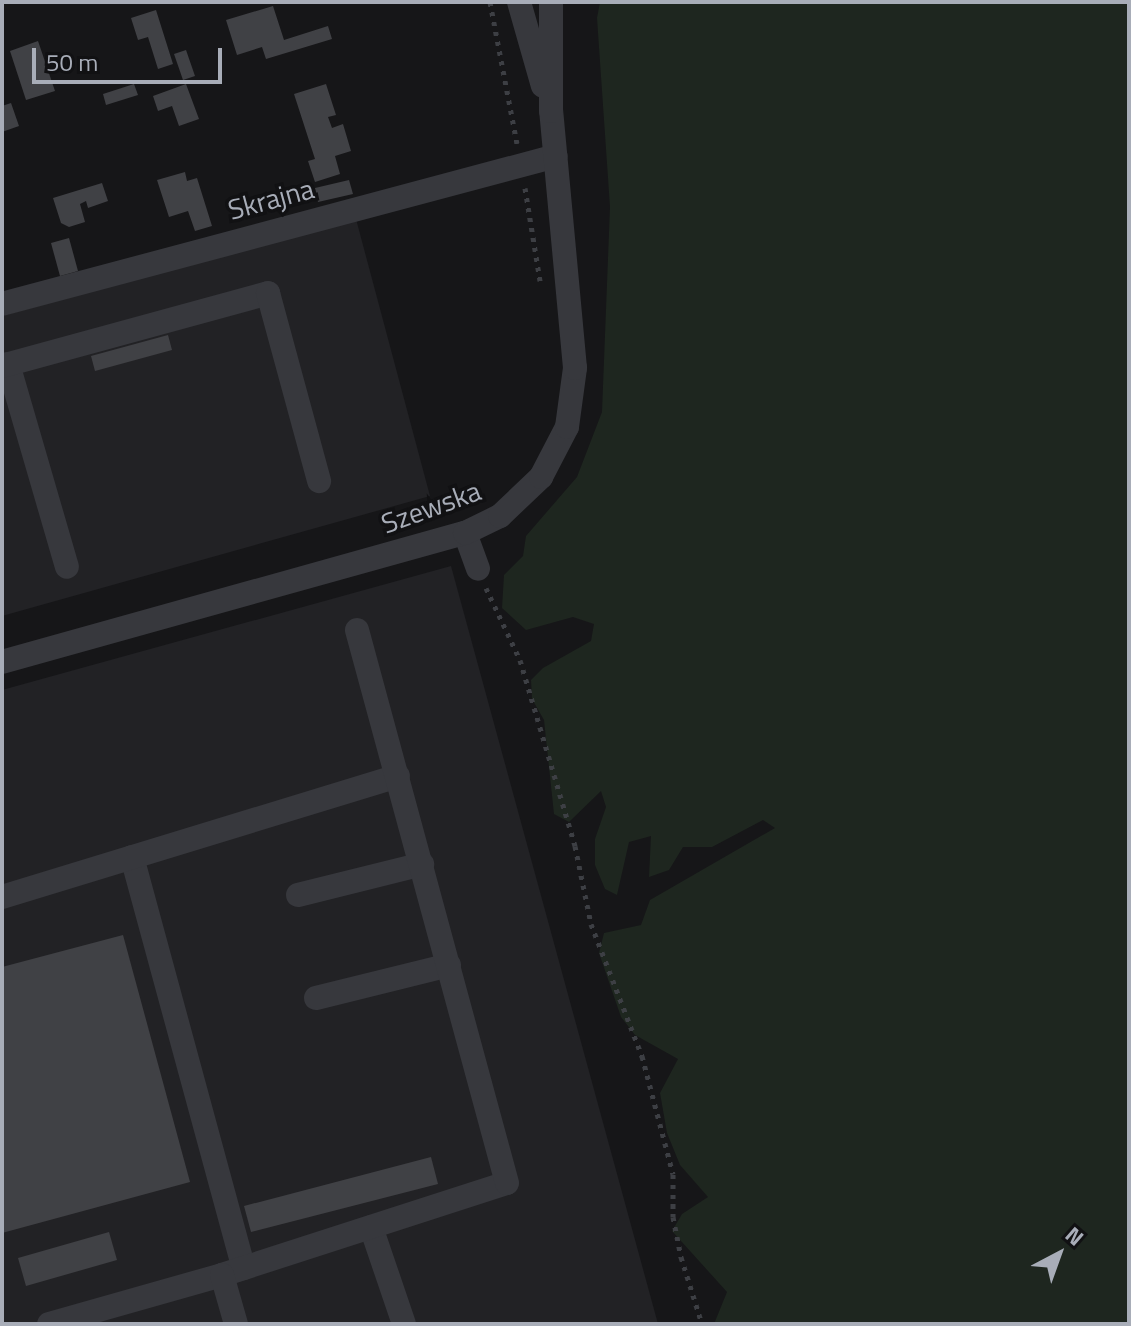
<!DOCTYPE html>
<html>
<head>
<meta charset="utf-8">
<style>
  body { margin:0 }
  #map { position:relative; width:1131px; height:1326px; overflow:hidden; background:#161618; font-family:"Titillium Web",sans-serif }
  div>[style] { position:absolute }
  .built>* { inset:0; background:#222225 }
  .green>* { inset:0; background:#1e261f }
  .building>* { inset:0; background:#404145 }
  .path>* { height:5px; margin-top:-2.5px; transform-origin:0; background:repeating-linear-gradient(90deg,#3d3f44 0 4px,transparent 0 10px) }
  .minor>* { height:24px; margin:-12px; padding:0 12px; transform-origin:12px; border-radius:12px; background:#37383d }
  span { translate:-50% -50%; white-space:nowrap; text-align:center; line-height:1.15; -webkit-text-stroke:7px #111113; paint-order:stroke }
  .street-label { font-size:28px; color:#a8adb8 }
  .frame { position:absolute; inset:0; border:4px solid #a8adb8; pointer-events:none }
  .north { position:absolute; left:1019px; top:1214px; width:80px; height:80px; -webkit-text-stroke:6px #111113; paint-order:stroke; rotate:41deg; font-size:22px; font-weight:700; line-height:32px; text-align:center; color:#a8adb8 }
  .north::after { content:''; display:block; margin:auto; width:28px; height:36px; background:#a8adb8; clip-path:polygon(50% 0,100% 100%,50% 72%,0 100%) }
  .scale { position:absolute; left:32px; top:48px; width:190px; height:36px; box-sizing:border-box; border:4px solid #a8adb8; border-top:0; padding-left:10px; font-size:24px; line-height:28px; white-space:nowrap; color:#a8adb8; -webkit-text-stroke:6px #111113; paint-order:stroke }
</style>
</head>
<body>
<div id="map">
  <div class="built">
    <i style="clip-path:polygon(356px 219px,430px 496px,2px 616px,2px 316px)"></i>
    <i style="clip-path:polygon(451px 566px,658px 1324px,2px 1324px,2px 690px)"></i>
  </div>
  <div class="green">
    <i style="clip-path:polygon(600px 2px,1129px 2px,1129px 1324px,714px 1324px,727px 1292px,672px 1231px,682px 1214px,708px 1197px,680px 1165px,667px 1133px,660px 1093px,678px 1059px,635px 1035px,621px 1017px,599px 953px,604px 933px,641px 925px,650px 900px,775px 828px,763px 820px,712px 847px,683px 847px,669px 870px,649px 877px,651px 836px,629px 842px,617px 895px,605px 889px,595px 865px,595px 839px,606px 807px,601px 791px,569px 822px,554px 814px,544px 720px,532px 699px,531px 680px,543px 668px,591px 641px,594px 624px,573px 617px,526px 630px,502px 608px,504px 575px,523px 556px,526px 536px,577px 477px,602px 412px,610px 207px,597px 18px)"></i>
  </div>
  <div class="building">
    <i style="clip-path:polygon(273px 6px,284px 40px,328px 26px,332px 39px,266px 59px,262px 47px,237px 55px,226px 20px)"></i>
    <i style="clip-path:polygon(156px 10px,173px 64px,158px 69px,148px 37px,138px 40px,131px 18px)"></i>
    <i style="clip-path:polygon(38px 41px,55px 91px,26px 100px,10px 51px)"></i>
    <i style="clip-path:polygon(186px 50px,195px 76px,183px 80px,174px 54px)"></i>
    <i style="clip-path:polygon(134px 84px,138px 95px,106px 105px,103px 94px)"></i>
    <i style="clip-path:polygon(186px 84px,199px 119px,179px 126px,172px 106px,158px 111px,153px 96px)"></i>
    <i style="clip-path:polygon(326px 84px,336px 115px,328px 117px,332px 128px,343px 124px,351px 151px,335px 156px,340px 174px,315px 182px,308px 161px,315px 159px,294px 94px)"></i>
    <i style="clip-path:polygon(11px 103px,19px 126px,2px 132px,2px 106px)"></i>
    <i style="clip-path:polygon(185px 172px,187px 181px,197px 178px,212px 226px,195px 231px,188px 211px,169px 217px,157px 180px)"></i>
    <i style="clip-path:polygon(349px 180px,353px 194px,318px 202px,315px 188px)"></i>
    <i style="clip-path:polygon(102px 183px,108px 201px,88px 208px,86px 201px,80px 204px,85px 222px,69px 227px,61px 223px,53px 198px)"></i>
    <i style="clip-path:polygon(69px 238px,78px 271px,60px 276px,51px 243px)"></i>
    <i style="clip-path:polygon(168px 335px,172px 350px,95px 371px,91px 356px)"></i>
    <i style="clip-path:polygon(123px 935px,190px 1182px,2px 1233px,2px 967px)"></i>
    <i style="clip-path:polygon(431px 1157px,438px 1184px,251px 1232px,244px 1206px)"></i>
    <i style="clip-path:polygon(109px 1232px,117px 1260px,26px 1286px,18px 1258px)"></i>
  </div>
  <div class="path">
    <i style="left:490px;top:2px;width:144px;rotate:79.2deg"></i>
    <i style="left:525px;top:188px;width:94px;rotate:80.8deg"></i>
    <i style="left:486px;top:588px;width:80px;rotate:64.7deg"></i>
    <i style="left:520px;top:660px;width:194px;rotate:73.5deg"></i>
    <i style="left:575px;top:846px;width:80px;rotate:78.4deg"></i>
    <i style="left:591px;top:924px;width:142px;rotate:68.9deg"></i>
    <i style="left:642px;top:1056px;width:122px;rotate:75.3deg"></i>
    <i style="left:673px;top:1174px;width:43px;rotate:90deg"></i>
    <i style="left:673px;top:1217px;width:41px;rotate:78.7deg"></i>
    <i style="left:681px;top:1257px;width:70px;rotate:72.6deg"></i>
  </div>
  <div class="minor">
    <i style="left:519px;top:2px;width:87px;rotate:74.1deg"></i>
    <i style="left:2px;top:304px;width:573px;rotate:-14.96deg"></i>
    <i style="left:8px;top:364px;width:211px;rotate:73.8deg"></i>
    <i style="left:2px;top:366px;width:276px;rotate:-15.3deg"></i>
    <i style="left:268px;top:293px;width:195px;rotate:74.8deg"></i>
    <i style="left:465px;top:533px;width:38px;rotate:70deg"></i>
    <i style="left:2px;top:662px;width:481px;rotate:-15.6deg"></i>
    <i style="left:465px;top:533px;width:39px;rotate:-26deg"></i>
    <i style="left:500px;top:516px;width:57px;rotate:-43.6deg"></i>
    <i style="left:541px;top:477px;width:56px;rotate:-62.5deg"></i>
    <i style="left:567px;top:427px;width:60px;rotate:-82.3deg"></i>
    <i style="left:575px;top:368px;width:258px;rotate:-95.3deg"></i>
    <i style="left:551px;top:111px;width:109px;rotate:-90deg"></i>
    <i style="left:132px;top:857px;width:426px;rotate:74.8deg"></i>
    <i style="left:298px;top:895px;width:128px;rotate:-14deg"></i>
    <i style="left:2px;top:897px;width:414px;rotate:-17deg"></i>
    <i style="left:316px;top:998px;width:137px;rotate:-13.9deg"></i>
    <i style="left:371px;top:1227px;width:102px;rotate:71.2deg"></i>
    <i style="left:222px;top:1275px;width:299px;rotate:-17.9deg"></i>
    <i style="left:507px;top:1183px;width:573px;rotate:-105.18deg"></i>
    <i style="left:49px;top:1324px;width:180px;rotate:-15.8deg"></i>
    <i style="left:222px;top:1275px;width:51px;rotate:74.1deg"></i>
  </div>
  <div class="street-label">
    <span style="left:271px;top:199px;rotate:-15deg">Skrajna</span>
    <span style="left:431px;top:507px;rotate:-20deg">Szewska</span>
  </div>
  <div class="frame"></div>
  <div class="north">N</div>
  <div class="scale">50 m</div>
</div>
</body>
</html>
